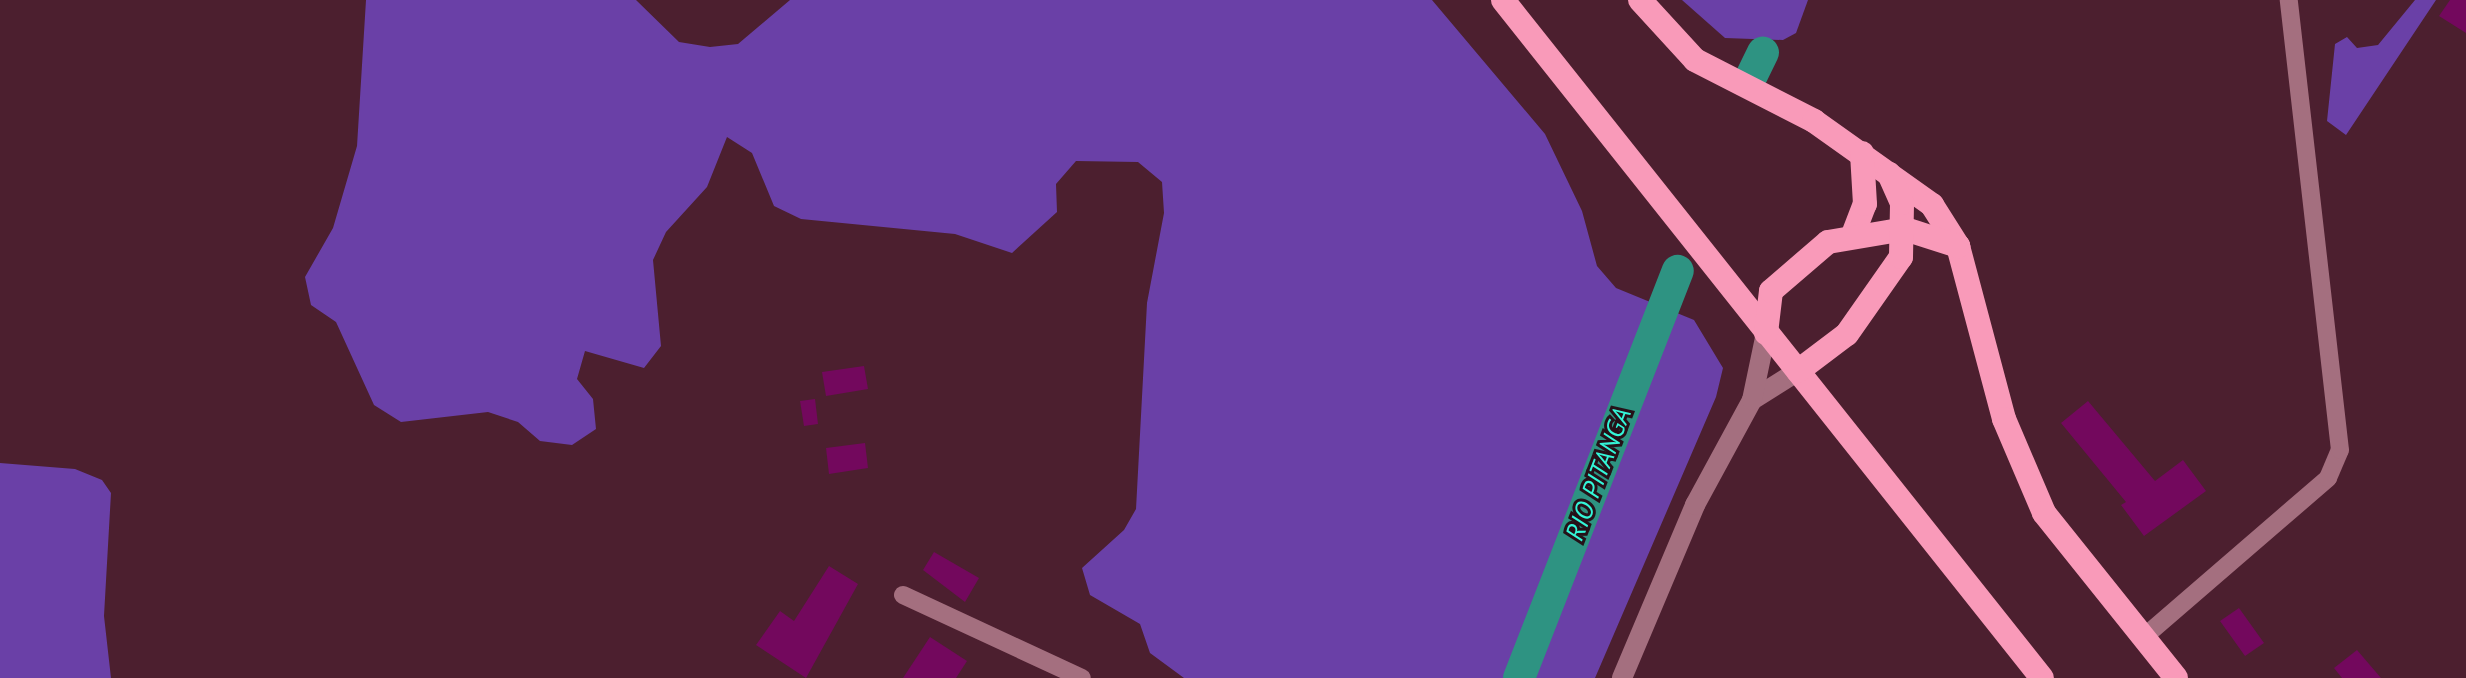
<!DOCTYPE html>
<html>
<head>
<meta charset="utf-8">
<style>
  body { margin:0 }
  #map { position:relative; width:2466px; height:678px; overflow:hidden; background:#4c1f2f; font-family:"PT Sans",sans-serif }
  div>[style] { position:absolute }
  .forest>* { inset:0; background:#6a40a7 }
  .river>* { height:32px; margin:-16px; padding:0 16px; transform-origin:16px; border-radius:16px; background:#2e9382 }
  .building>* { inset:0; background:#73085d }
  .street>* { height:18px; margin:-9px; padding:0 9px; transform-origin:9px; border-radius:9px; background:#a46f7f }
  .secondary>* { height:20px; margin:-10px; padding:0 10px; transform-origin:10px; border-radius:10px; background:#a46f7f }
  .highway>* { height:24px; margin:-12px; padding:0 12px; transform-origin:12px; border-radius:12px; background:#f99ab9 }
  span { translate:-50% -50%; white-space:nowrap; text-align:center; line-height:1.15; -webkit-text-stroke:6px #251118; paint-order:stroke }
  .water-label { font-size:26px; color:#34f6d8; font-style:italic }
</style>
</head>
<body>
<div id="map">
  <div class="forest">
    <i style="clip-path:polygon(366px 0,636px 0,679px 42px,710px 47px,738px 44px,790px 0,1432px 0,1545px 134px,1582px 211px,1597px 266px,1616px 288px,1694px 320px,1723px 368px,1716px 397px,1595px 678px,1184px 678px,1150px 653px,1140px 624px,1090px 595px,1082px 568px,1124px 530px,1136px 509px,1147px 303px,1164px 213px,1162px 182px,1138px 162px,1076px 161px,1056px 184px,1057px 212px,1012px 253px,955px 234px,801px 219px,774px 206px,752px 153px,727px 137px,707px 187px,666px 232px,653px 260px,661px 346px,644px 368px,585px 351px,577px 379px,593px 399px,596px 429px,572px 445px,540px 441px,518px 422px,488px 412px,401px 422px,374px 405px,336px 322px,311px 305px,305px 277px,333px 228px,357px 146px)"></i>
    <i style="clip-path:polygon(1682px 0,1808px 0,1796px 33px,1783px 40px,1725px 38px)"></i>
    <i style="clip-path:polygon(2415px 0,2436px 0,2346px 135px,2327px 121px,2335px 44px,2347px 37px,2357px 48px,2378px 45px)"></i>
    <i style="clip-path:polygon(0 463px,75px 469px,102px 480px,111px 493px,104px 616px,111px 678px,0 678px)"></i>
  </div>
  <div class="river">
    <i style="left:1752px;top:75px;width:25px;rotate:-64deg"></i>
    <i style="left:1519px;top:678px;width:437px;rotate:-68.7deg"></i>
  </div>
  <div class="building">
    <i style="clip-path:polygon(2450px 0,2466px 0,2466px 33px,2439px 16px)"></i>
    <i style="clip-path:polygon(864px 366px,868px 389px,826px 396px,822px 372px)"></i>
    <i style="clip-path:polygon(815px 399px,818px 424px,804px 426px,800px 401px)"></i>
    <i style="clip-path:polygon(2088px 401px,2155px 481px,2183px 460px,2206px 491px,2144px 536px,2121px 505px,2126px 502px,2061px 423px)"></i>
    <i style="clip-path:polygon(865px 443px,868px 468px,829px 474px,826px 448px)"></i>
    <i style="clip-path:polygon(934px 552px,979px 578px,965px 602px,923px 570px)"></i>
    <i style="clip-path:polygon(829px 566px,858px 584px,806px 678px,756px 645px,780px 611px,794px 621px)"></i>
    <i style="clip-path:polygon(2239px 608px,2264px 643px,2245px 656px,2220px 621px)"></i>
    <i style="clip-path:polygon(930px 637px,967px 661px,956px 678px,903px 678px)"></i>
    <i style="clip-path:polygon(2357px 650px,2381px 678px,2342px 678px,2334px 668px)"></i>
  </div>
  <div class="street">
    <i style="left:903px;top:595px;width:197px;rotate:24.9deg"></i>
    <i style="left:2144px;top:637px;width:243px;rotate:-40.8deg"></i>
    <i style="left:2328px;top:478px;width:30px;rotate:-67deg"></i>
    <i style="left:2340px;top:450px;width:453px;rotate:-96.5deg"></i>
  </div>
  <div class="secondary">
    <i style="left:1752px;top:400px;width:54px;rotate:-32.2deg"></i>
    <i style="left:1622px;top:678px;width:188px;rotate:-67.1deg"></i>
    <i style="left:1695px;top:505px;width:119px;rotate:-61.5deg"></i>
    <i style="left:1752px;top:400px;width:68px;rotate:-78.2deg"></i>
  </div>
  <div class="highway">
    <i style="left:1503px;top:0;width:866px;rotate:51.52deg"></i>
    <i style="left:1640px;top:0;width:81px;rotate:47.5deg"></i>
    <i style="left:1695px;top:60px;width:134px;rotate:27.1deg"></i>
    <i style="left:1814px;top:121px;width:145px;rotate:35.4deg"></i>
    <i style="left:1932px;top:205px;width:49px;rotate:57.6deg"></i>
    <i style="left:1958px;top:246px;width:179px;rotate:75.1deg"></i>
    <i style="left:2004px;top:419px;width:102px;rotate:66.9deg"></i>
    <i style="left:2044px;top:513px;width:211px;rotate:51.3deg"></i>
    <i style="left:1854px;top:232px;width:30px;rotate:-69deg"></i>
    <i style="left:1865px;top:204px;width:51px;rotate:-93.4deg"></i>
    <i style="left:1766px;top:333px;width:42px;rotate:-83.2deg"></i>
    <i style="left:1771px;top:291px;width:75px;rotate:-40.7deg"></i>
    <i style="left:1828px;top:242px;width:78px;rotate:-9.6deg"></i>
    <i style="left:1905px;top:229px;width:56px;rotate:17.8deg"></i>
    <i style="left:1798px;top:371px;width:61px;rotate:-37.1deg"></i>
    <i style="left:1847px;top:334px;width:94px;rotate:-55deg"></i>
    <i style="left:1901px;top:257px;width:54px;rotate:-88.9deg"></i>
    <i style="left:1902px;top:203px;width:32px;rotate:-114deg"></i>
  </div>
  <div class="water-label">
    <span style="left:1598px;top:474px;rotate:-69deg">RIO PITANGA</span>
  </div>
</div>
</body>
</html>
